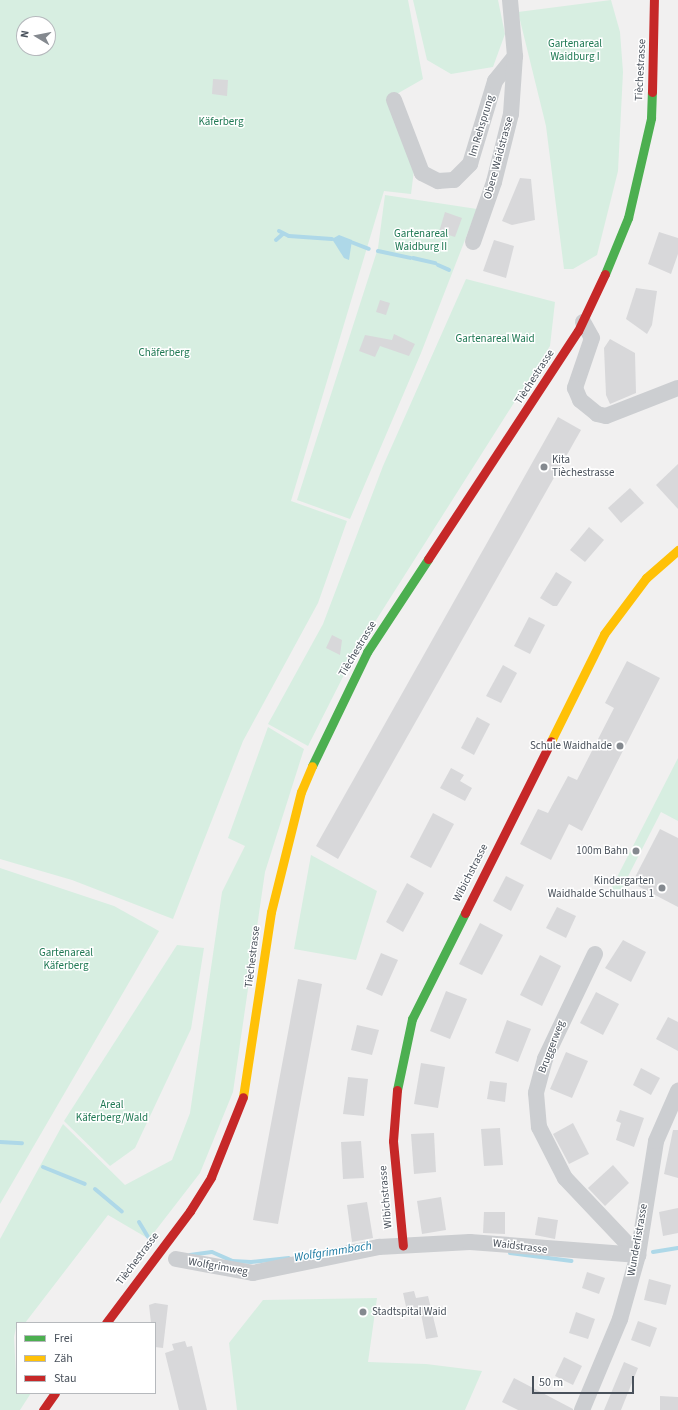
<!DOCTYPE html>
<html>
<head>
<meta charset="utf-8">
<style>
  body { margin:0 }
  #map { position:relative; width:678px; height:1410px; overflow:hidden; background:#f1f0f0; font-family:"Source Sans 3",sans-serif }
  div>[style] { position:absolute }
  .green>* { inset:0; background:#d7eee1 }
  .water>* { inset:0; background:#aed8e8 }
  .stream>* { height:4px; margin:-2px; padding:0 2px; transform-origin:2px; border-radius:2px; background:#aed8e8 }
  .building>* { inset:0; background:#d8d8da }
  .street>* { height:16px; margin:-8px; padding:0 8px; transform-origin:8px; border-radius:8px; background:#ccced1 }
  .fast>* { height:9px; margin:-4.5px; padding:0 4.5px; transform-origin:4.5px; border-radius:4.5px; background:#4caf50 }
  .slow>* { height:9px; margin:-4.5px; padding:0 4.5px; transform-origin:4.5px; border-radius:4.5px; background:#ffc107 }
  .jam>* { height:9px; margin:-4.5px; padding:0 4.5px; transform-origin:4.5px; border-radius:4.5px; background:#c62828 }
  .dots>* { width:11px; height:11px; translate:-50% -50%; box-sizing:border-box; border:2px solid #fff; border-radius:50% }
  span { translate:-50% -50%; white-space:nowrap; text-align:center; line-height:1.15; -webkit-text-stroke:3px #fff; paint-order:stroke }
  .park-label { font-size:11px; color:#1e7853 }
  .street-label { font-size:11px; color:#49515b }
  .poi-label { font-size:11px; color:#49515b }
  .left { translate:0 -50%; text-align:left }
  .right { translate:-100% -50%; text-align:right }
  .water-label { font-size:12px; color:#1777a0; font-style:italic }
  .legend { position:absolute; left:16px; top:1322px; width:140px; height:72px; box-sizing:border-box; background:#fff; border:1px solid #b6b9bd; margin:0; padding:5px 7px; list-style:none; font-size:12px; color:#49515b }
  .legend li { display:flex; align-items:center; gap:8px; height:20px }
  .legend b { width:20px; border:1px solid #b6b9bd }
  .north { position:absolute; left:16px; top:16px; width:40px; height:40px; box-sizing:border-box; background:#fff; border:1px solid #b6b9bd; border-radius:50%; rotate:280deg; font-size:11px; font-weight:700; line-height:16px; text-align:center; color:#49515b }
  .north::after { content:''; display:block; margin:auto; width:14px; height:18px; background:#84898f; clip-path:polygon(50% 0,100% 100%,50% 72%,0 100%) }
  .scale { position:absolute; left:532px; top:1376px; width:102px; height:18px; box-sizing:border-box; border:2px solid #49515b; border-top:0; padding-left:5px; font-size:12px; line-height:14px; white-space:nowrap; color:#49515b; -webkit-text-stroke:3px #fff; paint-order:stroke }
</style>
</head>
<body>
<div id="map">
  <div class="green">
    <i style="clip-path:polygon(evenodd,0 0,408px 0,423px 79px,388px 99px,414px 170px,411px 194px,384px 191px,291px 501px,347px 521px,318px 603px,243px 741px,173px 919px,72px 880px,0 859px,0 0,24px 24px,48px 24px,48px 48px,24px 48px,24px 24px)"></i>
    <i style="clip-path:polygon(413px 0,498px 0,505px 34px,493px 67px,451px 74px,427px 60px)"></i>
    <i style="clip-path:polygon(611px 0,620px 32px,623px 72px,618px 171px,597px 255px,573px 269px,564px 269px,546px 126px,518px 12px)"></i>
    <i style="clip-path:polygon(385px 195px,477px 209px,421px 353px,350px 519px,297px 500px,378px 248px)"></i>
    <i style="clip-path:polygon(466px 279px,555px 302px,550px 346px,354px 655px,308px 746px,268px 724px,323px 624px,383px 466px)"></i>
    <i style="clip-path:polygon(268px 727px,304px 749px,265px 872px,233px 1092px,200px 1173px,149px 1239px,108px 1215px,25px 1323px,17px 1323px,14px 1337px,17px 1393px,31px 1393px,20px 1410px,0 1410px,0 1239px,63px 1124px,125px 1185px,172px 1160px,190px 1113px,222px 892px,245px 846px,228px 838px)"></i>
    <i style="clip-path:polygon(678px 758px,678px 821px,661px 812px,619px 894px,611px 889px)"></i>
    <i style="clip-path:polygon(311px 855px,377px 891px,356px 960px,294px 949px)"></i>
    <i style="clip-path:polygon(0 868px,114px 906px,159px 931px,0 1204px)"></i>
    <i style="clip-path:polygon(177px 945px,204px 948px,191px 1029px,135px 1148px,110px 1166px,64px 1121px)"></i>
    <i style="clip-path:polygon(377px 1298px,368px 1362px,426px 1364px,482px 1371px,465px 1410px,237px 1410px,229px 1343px,263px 1300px)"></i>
  </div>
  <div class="water">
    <i style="clip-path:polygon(339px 235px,352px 240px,349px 260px,344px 258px,332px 239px)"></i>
  </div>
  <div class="stream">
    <i style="left:279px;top:231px;width:11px;rotate:27deg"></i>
    <i style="left:289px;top:236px;width:43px;rotate:4deg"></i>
    <i style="left:276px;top:240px;width:9px;rotate:-41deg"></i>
    <i style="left:351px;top:242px;width:19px;rotate:21deg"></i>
    <i style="left:378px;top:251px;width:33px;rotate:12deg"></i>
    <i style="left:413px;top:258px;width:23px;rotate:13deg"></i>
    <i style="left:438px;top:265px;width:12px;rotate:24deg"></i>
    <i style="left:0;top:1142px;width:22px;rotate:3deg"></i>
    <i style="left:43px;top:1167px;width:45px;rotate:22deg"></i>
    <i style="left:95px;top:1189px;width:35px;rotate:40deg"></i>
    <i style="left:139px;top:1222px;width:17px;rotate:59deg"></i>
    <i style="left:653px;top:1252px;width:25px;rotate:-9deg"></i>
    <i style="left:510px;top:1253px;width:62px;rotate:7.5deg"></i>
    <i style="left:190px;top:1255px;width:22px;rotate:-8deg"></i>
    <i style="left:212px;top:1252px;width:22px;rotate:24deg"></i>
    <i style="left:232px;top:1261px;width:19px;rotate:3deg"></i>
    <i style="left:251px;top:1262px;width:38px;rotate:-6deg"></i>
  </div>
  <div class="building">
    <i style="clip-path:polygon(213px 79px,228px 80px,227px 96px,212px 94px)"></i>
    <i style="clip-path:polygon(520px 178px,531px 179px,535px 220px,512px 225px,502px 221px)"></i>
    <i style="clip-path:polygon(445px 212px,462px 218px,455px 237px,439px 232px)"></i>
    <i style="clip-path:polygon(659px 232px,678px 238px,678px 254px,671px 274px,648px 264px)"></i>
    <i style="clip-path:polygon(494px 240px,514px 246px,506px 278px,483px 271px)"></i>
    <i style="clip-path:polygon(636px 288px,657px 291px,652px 325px,647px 334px,626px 319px)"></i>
    <i style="clip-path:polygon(380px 300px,390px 303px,386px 315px,376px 312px)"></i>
    <i style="clip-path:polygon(394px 334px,415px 344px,409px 356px,380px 346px,375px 357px,359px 351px,365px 335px,392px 340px)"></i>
    <i style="clip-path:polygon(610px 339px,635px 353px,636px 393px,610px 404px,606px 395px,604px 348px)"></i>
    <i style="clip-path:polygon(558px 417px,581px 430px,338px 859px,316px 846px)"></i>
    <i style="clip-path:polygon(678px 464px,678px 509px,656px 485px)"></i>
    <i style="clip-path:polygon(630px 488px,644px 503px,621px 523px,608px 508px)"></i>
    <i style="clip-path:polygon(589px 527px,604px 540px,585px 562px,570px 550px)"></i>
    <i style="clip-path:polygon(556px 572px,572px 582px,557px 606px,553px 606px,540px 598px)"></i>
    <i style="clip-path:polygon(529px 617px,545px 625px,530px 654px,514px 646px)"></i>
    <i style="clip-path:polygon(332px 635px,342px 640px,340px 655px,326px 648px)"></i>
    <i style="clip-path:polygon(627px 661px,660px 678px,582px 831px,569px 824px,551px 860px,520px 844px,538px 809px,548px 813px,568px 776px,577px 780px,614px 708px,605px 703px)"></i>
    <i style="clip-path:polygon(503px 665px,517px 673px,501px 703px,486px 696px)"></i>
    <i style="clip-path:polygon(477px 717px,490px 724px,474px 755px,461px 748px)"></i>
    <i style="clip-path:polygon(451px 768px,464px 775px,460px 781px,472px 788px,465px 801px,440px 788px)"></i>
    <i style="clip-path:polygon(433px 813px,454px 824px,431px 868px,410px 857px)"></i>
    <i style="clip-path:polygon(660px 829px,678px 838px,678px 907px,632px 883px)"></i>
    <i style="clip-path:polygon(506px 876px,524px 885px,511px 911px,493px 901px)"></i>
    <i style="clip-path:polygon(407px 883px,424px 893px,403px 932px,386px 922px)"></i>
    <i style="clip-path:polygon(557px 907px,576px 916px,566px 938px,546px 928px)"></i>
    <i style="clip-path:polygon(480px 923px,503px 935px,482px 975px,459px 964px)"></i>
    <i style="clip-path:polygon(623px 940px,646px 952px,631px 982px,605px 968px)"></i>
    <i style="clip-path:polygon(381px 953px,398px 960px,382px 996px,366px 989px)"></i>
    <i style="clip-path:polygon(540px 955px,561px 966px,542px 1006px,520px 995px)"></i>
    <i style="clip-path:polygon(298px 979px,322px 984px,278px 1224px,253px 1220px)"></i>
    <i style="clip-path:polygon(446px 991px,467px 999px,450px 1039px,430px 1031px)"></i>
    <i style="clip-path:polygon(596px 992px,619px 1004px,603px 1035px,580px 1023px)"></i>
    <i style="clip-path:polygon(668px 1017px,678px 1022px,678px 1051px,656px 1039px)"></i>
    <i style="clip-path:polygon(507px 1020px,531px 1029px,518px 1062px,495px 1053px)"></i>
    <i style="clip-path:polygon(357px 1025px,379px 1030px,372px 1055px,351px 1050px)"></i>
    <i style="clip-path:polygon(566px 1052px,588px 1061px,572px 1098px,550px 1089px)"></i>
    <i style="clip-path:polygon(421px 1063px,445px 1067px,438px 1108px,414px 1104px)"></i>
    <i style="clip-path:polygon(641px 1068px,660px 1078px,651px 1095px,633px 1085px)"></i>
    <i style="clip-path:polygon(348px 1077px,368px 1079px,364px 1116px,343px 1114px)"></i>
    <i style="clip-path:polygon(490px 1081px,507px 1083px,505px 1102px,487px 1099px)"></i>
    <i style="clip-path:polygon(620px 1110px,644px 1118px,634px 1147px,616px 1140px,621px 1123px,616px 1121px)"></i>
    <i style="clip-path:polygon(573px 1123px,589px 1154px,569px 1164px,553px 1134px)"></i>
    <i style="clip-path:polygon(500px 1128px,503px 1165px,484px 1166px,481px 1129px)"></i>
    <i style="clip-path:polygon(673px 1130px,678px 1130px,678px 1178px,664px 1174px)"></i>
    <i style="clip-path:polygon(434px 1133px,436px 1172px,414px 1174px,411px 1134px)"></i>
    <i style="clip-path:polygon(361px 1141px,364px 1178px,343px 1179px,341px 1142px)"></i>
    <i style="clip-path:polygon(613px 1165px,629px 1183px,605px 1206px,588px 1188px)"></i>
    <i style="clip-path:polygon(441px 1197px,446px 1230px,422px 1234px,417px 1201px)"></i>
    <i style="clip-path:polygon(367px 1202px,373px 1238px,352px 1242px,347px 1205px)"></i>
    <i style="clip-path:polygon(678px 1208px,678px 1233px,663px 1236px,659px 1212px)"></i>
    <i style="clip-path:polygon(484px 1212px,505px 1212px,505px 1234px,483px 1233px)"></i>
    <i style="clip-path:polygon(538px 1217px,558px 1220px,555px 1239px,535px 1235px)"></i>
    <i style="clip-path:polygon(587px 1272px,605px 1278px,599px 1294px,582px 1288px)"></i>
    <i style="clip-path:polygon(649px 1279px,671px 1285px,666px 1305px,644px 1300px)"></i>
    <i style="clip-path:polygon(414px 1291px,416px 1298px,428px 1296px,438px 1337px,426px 1339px,420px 1309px,407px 1311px,403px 1293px)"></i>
    <i style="clip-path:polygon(155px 1303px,168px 1305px,163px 1348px,155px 1347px,155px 1323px,151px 1323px,149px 1305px)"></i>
    <i style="clip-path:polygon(576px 1312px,595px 1319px,588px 1339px,569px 1333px)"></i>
    <i style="clip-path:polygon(638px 1321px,657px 1328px,650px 1347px,631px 1340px)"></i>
    <i style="clip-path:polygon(185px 1341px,187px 1347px,192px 1346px,207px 1410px,179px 1410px,165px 1353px,174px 1350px,172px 1344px)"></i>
    <i style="clip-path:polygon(564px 1357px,582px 1366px,573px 1385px,555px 1376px)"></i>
    <i style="clip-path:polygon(624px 1362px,638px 1368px,621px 1410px,604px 1410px)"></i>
    <i style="clip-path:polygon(514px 1378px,573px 1409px,573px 1410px,518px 1410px,502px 1402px)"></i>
    <i style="clip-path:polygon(660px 1396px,678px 1397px,678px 1410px,660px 1410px)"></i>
  </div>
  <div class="street">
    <i style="left:394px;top:100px;width:78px;rotate:69deg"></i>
    <i style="left:422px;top:173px;width:18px;rotate:27deg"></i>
    <i style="left:438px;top:181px;width:16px;rotate:-4deg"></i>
    <i style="left:454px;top:180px;width:23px;rotate:-45deg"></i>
    <i style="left:470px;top:164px;width:87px;rotate:-73.2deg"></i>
    <i style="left:495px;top:81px;width:32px;rotate:-51deg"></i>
    <i style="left:473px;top:242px;width:64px;rotate:-70.7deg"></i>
    <i style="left:494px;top:182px;width:70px;rotate:-76deg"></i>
    <i style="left:511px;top:114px;width:58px;rotate:-86.1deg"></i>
    <i style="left:515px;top:56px;width:56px;rotate:-95.1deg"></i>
    <i style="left:583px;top:322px;width:18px;rotate:61deg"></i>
    <i style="left:592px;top:338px;width:53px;rotate:108.8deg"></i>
    <i style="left:575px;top:388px;width:13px;rotate:67deg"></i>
    <i style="left:580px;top:400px;width:22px;rotate:39deg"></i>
    <i style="left:597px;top:414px;width:9px;rotate:13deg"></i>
    <i style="left:606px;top:416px;width:77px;rotate:-21.3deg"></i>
    <i style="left:595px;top:954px;width:116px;rotate:115.5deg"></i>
    <i style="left:545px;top:1059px;width:35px;rotate:105deg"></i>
    <i style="left:536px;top:1093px;width:34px;rotate:85deg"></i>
    <i style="left:539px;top:1127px;width:57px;rotate:63deg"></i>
    <i style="left:565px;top:1178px;width:106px;rotate:46.5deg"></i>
    <i style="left:176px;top:1259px;width:78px;rotate:10.3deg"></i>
    <i style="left:253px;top:1273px;width:129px;rotate:-11.7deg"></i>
    <i style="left:379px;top:1247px;width:91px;rotate:-3.1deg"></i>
    <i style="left:470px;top:1242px;width:169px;rotate:4.4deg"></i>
    <i style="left:582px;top:1410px;width:99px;rotate:-67.3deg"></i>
    <i style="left:620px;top:1319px;width:66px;rotate:-74.3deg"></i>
    <i style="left:638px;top:1255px;width:115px;rotate:-81deg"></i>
    <i style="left:656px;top:1141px;width:55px;rotate:-66.3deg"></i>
  </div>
  <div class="fast">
    <i style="left:605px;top:274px;width:61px;rotate:-67.7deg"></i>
    <i style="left:628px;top:218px;width:103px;rotate:-77deg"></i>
    <i style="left:651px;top:118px;width:26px;rotate:-88deg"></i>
    <i style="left:312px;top:766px;width:127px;rotate:-64.2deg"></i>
    <i style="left:367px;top:652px;width:111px;rotate:-56.7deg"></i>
    <i style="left:397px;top:1090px;width:73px;rotate:-78.1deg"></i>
    <i style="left:412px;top:1019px;width:119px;rotate:-63.4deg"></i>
  </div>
  <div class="slow">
    <i style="left:551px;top:741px;width:119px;rotate:-63.6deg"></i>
    <i style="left:604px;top:634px;width:70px;rotate:-53.1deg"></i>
    <i style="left:646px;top:578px;width:43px;rotate:-41.2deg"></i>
    <i style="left:243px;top:1097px;width:187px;rotate:-81.4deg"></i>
    <i style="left:271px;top:912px;width:124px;rotate:-76deg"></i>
    <i style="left:301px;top:792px;width:28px;rotate:-67deg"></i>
  </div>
  <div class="jam">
    <i style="left:652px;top:92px;width:92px;rotate:-88.8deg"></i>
    <i style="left:428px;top:559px;width:273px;rotate:-56.7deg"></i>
    <i style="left:578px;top:331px;width:63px;rotate:-64.7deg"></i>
    <i style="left:465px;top:913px;width:192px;rotate:-63.4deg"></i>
    <i style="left:397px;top:1090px;width:51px;rotate:94.5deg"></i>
    <i style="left:393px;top:1141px;width:105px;rotate:84.6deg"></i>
    <i style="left:106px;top:1323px;width:140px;rotate:-53.1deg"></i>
    <i style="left:190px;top:1211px;width:40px;rotate:-58deg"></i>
    <i style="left:211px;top:1177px;width:86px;rotate:-68.2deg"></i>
    <i style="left:43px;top:1410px;width:21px;rotate:-55deg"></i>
  </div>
  <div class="dots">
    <i style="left:544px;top:467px;background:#84898f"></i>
    <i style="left:620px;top:746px;background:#84898f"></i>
    <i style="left:636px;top:851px;background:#84898f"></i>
    <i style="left:662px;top:888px;background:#84898f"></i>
    <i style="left:363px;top:1312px;background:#84898f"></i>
  </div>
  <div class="park-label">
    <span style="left:575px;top:51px">Gartenareal<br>Waidburg I</span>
    <span style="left:221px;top:122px">Käferberg</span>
    <span style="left:421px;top:241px">Gartenareal<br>Waidburg II</span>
    <span style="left:495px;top:339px">Gartenareal Waid</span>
    <span style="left:164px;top:353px">Chäferberg</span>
    <span style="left:66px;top:960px">Gartenareal<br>Käferberg</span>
    <span style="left:112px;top:1112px">Areal<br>Käferberg/Wald</span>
  </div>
  <div class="street-label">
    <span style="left:641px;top:70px;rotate:-87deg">Tièchestrasse</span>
    <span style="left:482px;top:126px;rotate:-73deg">Im Rehsprung</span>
    <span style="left:499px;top:158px;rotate:-75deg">Obere Waidstrasse</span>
    <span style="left:535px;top:377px;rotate:-57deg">Tièchestrasse</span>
    <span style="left:358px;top:649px;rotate:-59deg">Tièchestrasse</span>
    <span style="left:471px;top:873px;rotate:-63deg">Wibichstrasse</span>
    <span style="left:253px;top:957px;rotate:-83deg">Tièchestrasse</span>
    <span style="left:552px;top:1047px;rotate:-69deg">Bruggerweg</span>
    <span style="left:386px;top:1197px;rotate:-95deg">Wibichstrasse</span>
    <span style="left:638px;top:1240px;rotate:-80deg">Wunderlistrasse</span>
    <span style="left:520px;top:1247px;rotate:7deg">Waidstrasse</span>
    <span style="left:138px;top:1259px;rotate:-53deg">Tièchestrasse</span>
    <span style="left:218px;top:1267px;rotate:10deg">Wolfgrimweg</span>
  </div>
  <div class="poi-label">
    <span class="left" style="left:552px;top:467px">Kita<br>Tièchestrasse</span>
    <span class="right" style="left:612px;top:746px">Schule Waidhalde</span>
    <span class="right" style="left:628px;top:851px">100m Bahn</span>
    <span class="right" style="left:654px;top:888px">Kindergarten<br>Waidhalde Schulhaus 1</span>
    <span class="left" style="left:372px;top:1312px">Stadtspital Waid</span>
  </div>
  <div class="water-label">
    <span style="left:333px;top:1252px;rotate:-9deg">Wolfgrimmbach</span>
  </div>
  <ul class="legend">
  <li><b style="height:5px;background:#4caf50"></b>Frei</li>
  <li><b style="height:5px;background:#ffc107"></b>Zäh</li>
  <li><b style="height:5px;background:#c62828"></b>Stau</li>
  </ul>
  <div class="north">N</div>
  <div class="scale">50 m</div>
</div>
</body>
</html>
